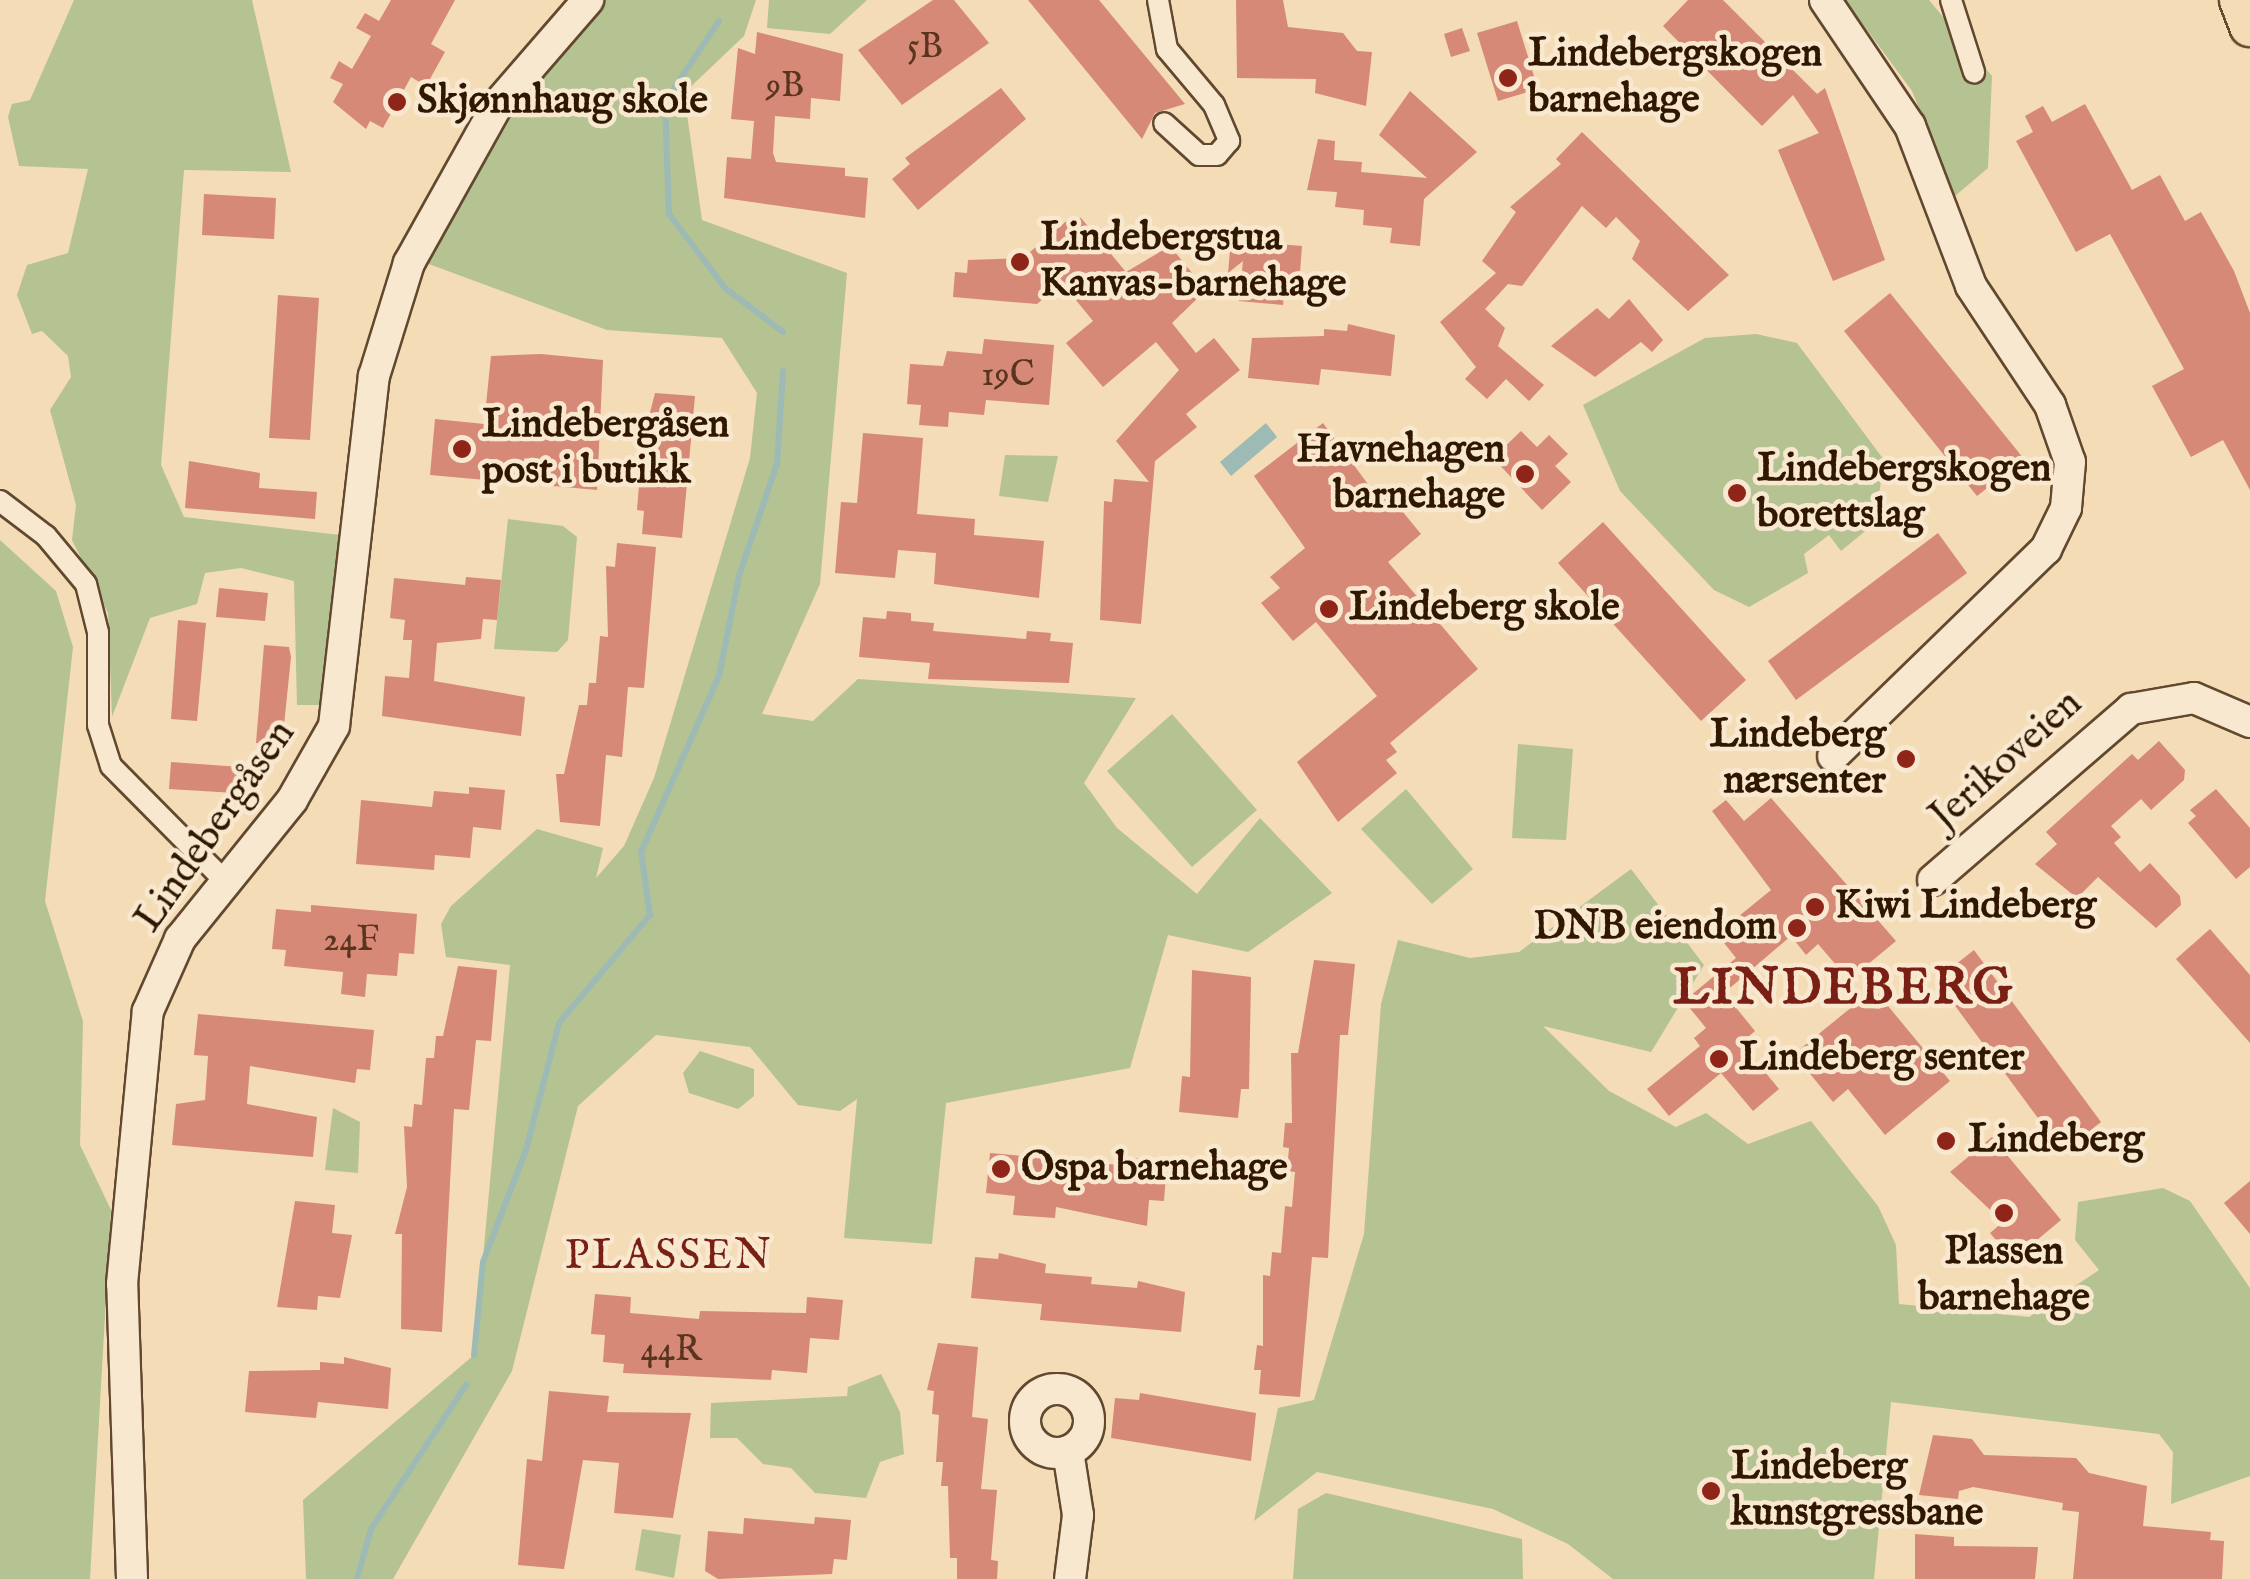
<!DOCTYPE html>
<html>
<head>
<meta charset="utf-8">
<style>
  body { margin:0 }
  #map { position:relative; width:2250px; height:1579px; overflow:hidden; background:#f4dcb6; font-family:"IM FELL English",serif }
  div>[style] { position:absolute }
  .green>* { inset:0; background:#b5c292 }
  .water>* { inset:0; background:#9dbab4 }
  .stream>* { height:6px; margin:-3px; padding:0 3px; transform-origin:3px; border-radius:3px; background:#9dbab4 }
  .building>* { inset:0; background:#d58976 }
  .roads { filter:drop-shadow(2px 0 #61482e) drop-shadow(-2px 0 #61482e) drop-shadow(0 2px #61482e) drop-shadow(0 -2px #61482e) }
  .street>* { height:20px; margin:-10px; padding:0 10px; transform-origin:10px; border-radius:10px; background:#f8e8d0 }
  .secondary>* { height:30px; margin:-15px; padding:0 15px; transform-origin:15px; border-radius:15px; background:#f8e8d0 }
  .secondary>.ring { margin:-15px; padding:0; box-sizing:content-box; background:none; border:30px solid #f8e8d0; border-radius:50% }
  .highway>* { height:40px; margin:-20px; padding:0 20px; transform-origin:20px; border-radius:20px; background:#f4dcb6 }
  .dots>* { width:28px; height:28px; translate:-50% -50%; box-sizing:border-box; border:5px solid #f8e8d0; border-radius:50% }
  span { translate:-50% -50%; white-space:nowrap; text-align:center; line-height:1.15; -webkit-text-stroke:9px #f8e8d0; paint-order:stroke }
  .number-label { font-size:35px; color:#59341e }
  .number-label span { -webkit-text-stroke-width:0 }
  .poi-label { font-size:40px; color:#301700; font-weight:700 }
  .left { translate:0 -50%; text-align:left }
  .right { translate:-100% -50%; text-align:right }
  .street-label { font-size:40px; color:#301700 }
  .neighbourhood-label { font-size:42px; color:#7a1f14; letter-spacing:2.5px }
  .district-label { font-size:50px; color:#7a1f14; font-weight:700; letter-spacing:2.5px }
</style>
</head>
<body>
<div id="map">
  <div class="green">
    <i style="clip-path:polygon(74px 0,252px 0,291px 172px,184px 170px,161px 465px,184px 517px,340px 535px,326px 705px,297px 705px,294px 581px,241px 568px,205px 573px,197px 604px,150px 618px,112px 717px,108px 613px,72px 540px,76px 505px,50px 410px,71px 377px,68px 356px,42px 331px,32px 334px,17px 295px,27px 265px,68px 253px,88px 169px,19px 166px,8px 117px,12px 104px,30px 100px)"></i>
    <i style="clip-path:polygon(604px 0,756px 0,744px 36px,684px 93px,702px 220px,847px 273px,820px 584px,762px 714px,813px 721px,858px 679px,1136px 698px,1084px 783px,1117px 828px,1197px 894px,1260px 818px,1332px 893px,1248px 952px,1168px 935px,1130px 1068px,946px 1103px,932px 1244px,844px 1238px,857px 1099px,840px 1111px,798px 1105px,750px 1047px,656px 1035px,578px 1106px,512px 1371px,393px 1579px,306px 1579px,303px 1500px,474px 1355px,510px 965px,446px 957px,441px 924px,451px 906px,537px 829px,603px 848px,596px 878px,624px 846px,654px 778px,750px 458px,757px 393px,722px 338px,607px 330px,426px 263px,489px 142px)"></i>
    <i style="clip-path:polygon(769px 0,867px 0,830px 34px,767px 28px)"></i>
    <i style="clip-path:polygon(1845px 0,1929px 0,1992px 76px,1988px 168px,1955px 196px,1912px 91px)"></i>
    <i style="clip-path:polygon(1756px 334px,1797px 343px,1884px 460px,1875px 523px,1841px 551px,1829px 535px,1804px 554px,1808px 573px,1749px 607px,1714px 590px,1620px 491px,1583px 405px,1705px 338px)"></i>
    <i style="clip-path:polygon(1005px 455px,1058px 456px,1048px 502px,999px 496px)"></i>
    <i style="clip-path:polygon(508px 519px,563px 526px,577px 537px,568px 640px,557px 652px,494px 649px)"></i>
    <i style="clip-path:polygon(0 540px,56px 591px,73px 647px,45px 901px,83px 1021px,80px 1145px,111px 1210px,90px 1579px,0 1579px)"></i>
    <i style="clip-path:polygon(1172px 714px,1257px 810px,1192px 867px,1107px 771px)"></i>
    <i style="clip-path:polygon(1518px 744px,1573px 749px,1566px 840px,1512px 838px)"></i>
    <i style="clip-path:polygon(1406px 789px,1473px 869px,1432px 904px,1361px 829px)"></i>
    <i style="clip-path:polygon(1631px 869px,1704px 965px,1651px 1052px,1543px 1026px,1609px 1091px,1676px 1127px,1706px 1113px,1748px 1144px,1811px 1121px,1878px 1206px,1896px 1245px,1899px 1304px,2029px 1317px,2099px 1270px,2075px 1240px,2078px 1202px,2163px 1188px,2190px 1201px,2250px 1288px,2250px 1476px,2171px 1504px,2173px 1452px,2159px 1434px,1891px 1402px,1874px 1579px,1613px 1579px,1568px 1544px,1493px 1509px,1317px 1472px,1254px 1521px,1278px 1408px,1314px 1400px,1364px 1234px,1381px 1004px,1398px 940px,1470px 958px,1519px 952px)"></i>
    <i style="clip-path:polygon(700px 1051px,754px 1069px,754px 1096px,738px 1109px,689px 1093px,683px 1073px)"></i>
    <i style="clip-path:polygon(333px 1108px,360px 1122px,358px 1173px,325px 1170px)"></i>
    <i style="clip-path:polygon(881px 1374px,900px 1412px,904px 1454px,880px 1462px,866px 1498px,815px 1493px,791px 1468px,763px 1464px,737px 1438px,710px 1438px,711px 1403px,847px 1396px,848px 1387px)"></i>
    <i style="clip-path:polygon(1326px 1493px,1522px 1539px,1523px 1579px,1293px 1579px,1298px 1509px)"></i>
    <i style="clip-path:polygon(642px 1529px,681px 1535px,674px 1578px,635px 1570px)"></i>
  </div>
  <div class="water">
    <i style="clip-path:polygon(1266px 423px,1277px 437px,1231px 476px,1220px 462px)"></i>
  </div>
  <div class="stream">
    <i style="left:719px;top:21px;width:97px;rotate:123.7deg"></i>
    <i style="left:665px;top:102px;width:112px;rotate:88deg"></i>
    <i style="left:669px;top:214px;width:93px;rotate:52.9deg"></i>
    <i style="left:725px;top:288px;width:73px;rotate:37.2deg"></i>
    <i style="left:474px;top:1355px;width:93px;rotate:-84.5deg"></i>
    <i style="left:483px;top:1262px;width:120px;rotate:-69deg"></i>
    <i style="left:526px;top:1150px;width:131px;rotate:-75.4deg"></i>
    <i style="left:559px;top:1023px;width:141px;rotate:-49.9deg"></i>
    <i style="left:650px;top:915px;width:64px;rotate:-98.1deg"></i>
    <i style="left:641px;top:852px;width:193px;rotate:-66.1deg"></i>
    <i style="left:719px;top:676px;width:102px;rotate:-78.7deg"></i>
    <i style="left:739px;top:576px;width:118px;rotate:-71.3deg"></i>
    <i style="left:777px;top:464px;width:93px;rotate:-86.3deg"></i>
    <i style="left:357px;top:1579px;width:52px;rotate:-74.4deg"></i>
    <i style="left:371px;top:1529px;width:173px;rotate:-56.6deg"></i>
  </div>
  <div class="building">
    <i style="clip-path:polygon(391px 0,455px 0,431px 44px,445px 52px,426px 86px,411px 77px,383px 128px,370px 121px,366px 129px,333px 102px,343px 84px,330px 78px,339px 61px,352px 69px,371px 36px,356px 28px,365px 13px,379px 21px)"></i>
    <i style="clip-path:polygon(933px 0,954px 0,989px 43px,902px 105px,858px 50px)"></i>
    <i style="clip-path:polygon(1028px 0,1099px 0,1185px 104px,1155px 113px,1142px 139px)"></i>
    <i style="clip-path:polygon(1236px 0,1283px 0,1288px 27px,1343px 33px,1357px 51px,1372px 52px,1366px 106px,1315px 93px,1316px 79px,1237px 78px)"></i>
    <i style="clip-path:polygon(1688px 0,1723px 0,1817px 94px,1825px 88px,1885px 260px,1833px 281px,1778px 150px,1819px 133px,1793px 95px,1762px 126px,1663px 26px)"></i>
    <i style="clip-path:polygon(1517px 21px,1538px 89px,1498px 101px,1477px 33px)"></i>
    <i style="clip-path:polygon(1462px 28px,1470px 51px,1451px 57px,1444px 34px)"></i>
    <i style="clip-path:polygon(757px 32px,843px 54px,840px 101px,811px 98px,810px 119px,775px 116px,773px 153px,776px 162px,845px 168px,845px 176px,868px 178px,865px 218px,724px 198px,727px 157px,751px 159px,754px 121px,731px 119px,738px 48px,755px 54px)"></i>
    <i style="clip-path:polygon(1001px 88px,1026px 119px,918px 210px,892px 179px,910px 164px,905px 158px)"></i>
    <i style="clip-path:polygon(1410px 91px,1477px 152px,1424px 199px,1420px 246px,1390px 243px,1392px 228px,1363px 225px,1364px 210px,1335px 207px,1337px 192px,1307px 190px,1318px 139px,1335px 141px,1334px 160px,1362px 162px,1361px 172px,1427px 178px,1379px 135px)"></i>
    <i style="clip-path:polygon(2085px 104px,2132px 190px,2160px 175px,2185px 221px,2201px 212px,2234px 271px,2250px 313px,2250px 490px,2223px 440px,2191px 457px,2152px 386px,2184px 369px,2110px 234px,2076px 252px,2016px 141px,2033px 132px,2025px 116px,2043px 106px,2052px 122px)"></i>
    <i style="clip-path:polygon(1582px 132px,1729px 275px,1688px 311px,1632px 259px,1640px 241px,1616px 217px,1606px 228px,1582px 206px,1522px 286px,1508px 284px,1485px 309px,1505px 328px,1498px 346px,1544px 385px,1529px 401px,1506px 379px,1487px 399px,1465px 379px,1476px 367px,1440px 322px,1496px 273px,1482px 261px,1516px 212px,1510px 207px,1561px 164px,1556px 159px)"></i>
    <i style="clip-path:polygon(204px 194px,276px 198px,274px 239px,202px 235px)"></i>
    <i style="clip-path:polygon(1070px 218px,1081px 218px,1126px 272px,1170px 246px,1206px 290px,1172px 323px,1196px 353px,1214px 338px,1240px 370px,1186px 414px,1197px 427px,1155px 461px,1141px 624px,1100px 620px,1104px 501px,1112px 502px,1114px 479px,1149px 482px,1116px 441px,1179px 370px,1156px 342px,1103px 387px,1066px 343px,1093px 321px,1062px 283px,1037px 304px,953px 297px,955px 272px,967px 273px,968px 260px,1023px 258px)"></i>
    <i style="clip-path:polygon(1231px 240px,1302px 246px,1299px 286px,1285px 285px,1283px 305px,1239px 301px,1243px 261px,1228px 273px)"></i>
    <i style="clip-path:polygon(1890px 293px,2024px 459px,1977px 496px,1844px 331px)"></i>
    <i style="clip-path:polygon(278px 295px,319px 298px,310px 440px,269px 438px)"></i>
    <i style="clip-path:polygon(1629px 299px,1663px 340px,1652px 352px,1641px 342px,1595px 377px,1551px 346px,1597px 308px,1609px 319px)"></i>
    <i style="clip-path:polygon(1348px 324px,1395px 335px,1391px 376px,1321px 369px,1319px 385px,1248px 378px,1252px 338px,1324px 336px,1324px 329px,1347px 331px)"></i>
    <i style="clip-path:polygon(984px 339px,1054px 345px,1049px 405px,986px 400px,984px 415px,949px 412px,948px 427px,919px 425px,921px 405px,907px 404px,910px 364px,943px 366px,947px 351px,982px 354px)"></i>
    <i style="clip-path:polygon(541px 354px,603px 360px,597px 490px,430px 475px,435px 419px,484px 424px,491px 356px)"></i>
    <i style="clip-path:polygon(655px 393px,695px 396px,682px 538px,642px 534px,644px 511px,637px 510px,639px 485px,647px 486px,651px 440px,643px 440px)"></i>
    <i style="clip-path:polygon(1323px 423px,1381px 502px,1389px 495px,1421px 534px,1388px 562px,1478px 669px,1390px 743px,1397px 752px,1386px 760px,1397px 773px,1338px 822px,1297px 762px,1377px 696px,1316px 622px,1293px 641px,1261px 603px,1280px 588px,1270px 577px,1305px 548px,1254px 476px)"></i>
    <i style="clip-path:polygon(1521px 431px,1537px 447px,1549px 435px,1568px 454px,1555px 466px,1571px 482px,1542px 510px,1493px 458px)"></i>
    <i style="clip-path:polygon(863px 433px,923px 438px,917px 514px,975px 519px,974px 535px,1044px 541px,1039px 598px,934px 584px,936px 553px,898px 550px,895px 578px,835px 573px,841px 502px,857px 503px)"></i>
    <i style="clip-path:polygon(189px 461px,260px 473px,259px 488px,317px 492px,315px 519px,185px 508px)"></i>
    <i style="clip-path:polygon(1603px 522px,1746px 680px,1701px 721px,1558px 563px)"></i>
    <i style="clip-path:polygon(1938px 533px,1967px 573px,1796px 700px,1768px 661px)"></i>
    <i style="clip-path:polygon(617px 543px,656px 547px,644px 688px,628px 687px,622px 757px,606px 755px,600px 826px,560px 822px,556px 774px,564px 774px,579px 705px,587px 705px,589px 683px,596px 683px,600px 636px,608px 637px,606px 566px,615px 567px)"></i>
    <i style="clip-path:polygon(466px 577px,501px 580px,497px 620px,483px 619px,481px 639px,437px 643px,434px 681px,525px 697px,521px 736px,382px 716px,385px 676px,409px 678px,412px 640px,403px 640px,405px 620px,390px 618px,394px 578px,465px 585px)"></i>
    <i style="clip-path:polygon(219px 588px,268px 593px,265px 621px,216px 617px)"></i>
    <i style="clip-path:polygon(887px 611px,911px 613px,911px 621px,934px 623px,933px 631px,1026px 639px,1027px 631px,1051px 633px,1050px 641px,1073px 643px,1069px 683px,928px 679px,930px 663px,859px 657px,863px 617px,886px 619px)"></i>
    <i style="clip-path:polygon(178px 620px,206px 623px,197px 721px,171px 719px)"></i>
    <i style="clip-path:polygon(264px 645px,289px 647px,291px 657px,282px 745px,256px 743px)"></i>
    <i style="clip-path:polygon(2159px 741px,2185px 770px,2184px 780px,2151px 810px,2141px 799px,2111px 826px,2121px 837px,2114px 843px,2140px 872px,2150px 863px,2180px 896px,2181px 905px,2156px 928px,2098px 877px,2077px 898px,2035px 864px,2057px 844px,2046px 832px,2132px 754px,2138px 760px)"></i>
    <i style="clip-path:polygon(171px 762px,254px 768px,252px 794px,169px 789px)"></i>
    <i style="clip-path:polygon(469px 787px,505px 790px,501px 830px,473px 827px,470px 858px,435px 855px,434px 870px,356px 864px,361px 800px,432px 807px,434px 791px,469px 794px)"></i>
    <i style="clip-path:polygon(2216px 789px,2250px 828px,2250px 867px,2236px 879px,2188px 823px,2196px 816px,2190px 810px)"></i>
    <i style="clip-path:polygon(1771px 798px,1896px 941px,1849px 980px,1818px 944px,1806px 955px,1791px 936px,1724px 993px,1755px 1031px,1741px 1043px,1779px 1089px,1753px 1111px,1721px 1073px,1669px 1116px,1647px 1089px,1700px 1046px,1694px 1038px,1706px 1028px,1684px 1001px,1736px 958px,1717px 934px,1771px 890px,1712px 811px,1726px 800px,1744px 821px)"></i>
    <i style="clip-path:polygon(311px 905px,417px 914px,414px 954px,399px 953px,397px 976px,367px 974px,365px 997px,341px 994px,343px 972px,284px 966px,286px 950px,272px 949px,276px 909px,311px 912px)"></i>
    <i style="clip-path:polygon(2210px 929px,2250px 975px,2250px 1043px,2176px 959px)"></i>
    <i style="clip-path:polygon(1974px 950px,2101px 1122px,2063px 1152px,1936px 980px)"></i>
    <i style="clip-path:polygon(1314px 960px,1355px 964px,1348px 1035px,1340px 1035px,1328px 1258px,1312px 1257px,1300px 1397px,1259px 1394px,1261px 1370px,1254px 1370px,1257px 1345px,1263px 1346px,1263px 1275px,1270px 1276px,1272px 1252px,1281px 1253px,1285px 1206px,1292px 1207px,1295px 1172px,1287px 1171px,1289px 1148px,1283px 1147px,1285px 1123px,1292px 1123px,1291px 1053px,1298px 1053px)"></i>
    <i style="clip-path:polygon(458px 966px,497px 970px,491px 1041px,476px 1040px,469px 1110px,454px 1109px,442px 1332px,401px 1329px,402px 1234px,395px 1234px,407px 1187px,404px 1126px,412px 1127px,414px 1104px,422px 1105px,426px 1058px,434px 1058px,436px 1036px,443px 1036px)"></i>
    <i style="clip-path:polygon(1192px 970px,1251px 977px,1249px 1089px,1241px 1089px,1238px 1118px,1179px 1112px,1182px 1076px,1190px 1077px)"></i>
    <i style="clip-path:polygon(1874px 989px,1950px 1081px,1885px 1135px,1848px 1089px,1833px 1102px,1794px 1054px)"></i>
    <i style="clip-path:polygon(198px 1014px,374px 1030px,370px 1070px,357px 1069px,355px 1083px,250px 1066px,247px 1104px,317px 1117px,313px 1157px,172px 1145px,176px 1104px,205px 1100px,208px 1056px,194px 1055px)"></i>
    <i style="clip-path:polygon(1992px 1137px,2061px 1220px,2013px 1260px,1990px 1233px,2003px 1222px,1950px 1172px)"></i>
    <i style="clip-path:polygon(990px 1153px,1130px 1166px,1131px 1158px,1167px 1161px,1164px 1201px,1149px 1200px,1147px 1226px,1056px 1207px,1055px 1218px,1013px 1215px,1015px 1196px,986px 1193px)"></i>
    <i style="clip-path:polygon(2250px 1181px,2250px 1234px,2224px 1203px)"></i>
    <i style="clip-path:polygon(295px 1201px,335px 1205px,332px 1233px,352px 1235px,340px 1298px,318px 1296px,317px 1310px,277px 1307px)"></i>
    <i style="clip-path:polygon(999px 1253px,1046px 1264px,1045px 1273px,1092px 1277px,1091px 1284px,1137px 1288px,1138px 1281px,1185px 1292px,1181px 1332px,1040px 1320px,1042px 1304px,971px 1298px,975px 1257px,998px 1259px)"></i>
    <i style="clip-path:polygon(595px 1294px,631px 1297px,630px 1313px,699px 1319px,700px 1311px,806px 1313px,807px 1297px,843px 1300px,839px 1340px,810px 1338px,807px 1373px,772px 1370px,771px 1380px,623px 1373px,624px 1364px,603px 1362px,605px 1335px,591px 1334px)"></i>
    <i style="clip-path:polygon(938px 1343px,978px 1347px,972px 1417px,988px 1419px,981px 1489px,997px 1490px,991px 1560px,998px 1561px,997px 1579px,957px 1579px,957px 1558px,950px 1558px,948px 1486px,941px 1486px,943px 1462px,936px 1462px,939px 1415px,932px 1414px,934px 1391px,927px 1390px)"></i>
    <i style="clip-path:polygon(344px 1357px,391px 1368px,388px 1409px,318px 1402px,316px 1418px,245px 1412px,249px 1371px,320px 1370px,320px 1362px,344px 1364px)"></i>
    <i style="clip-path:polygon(549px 1391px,609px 1396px,607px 1412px,691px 1413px,673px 1518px,614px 1513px,619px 1463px,583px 1460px,564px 1569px,518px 1565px,527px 1459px,542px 1461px)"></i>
    <i style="clip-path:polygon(1140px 1393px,1256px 1413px,1251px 1461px,1111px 1438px,1115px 1398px,1139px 1400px)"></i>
    <i style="clip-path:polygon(1933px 1435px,1972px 1439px,1984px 1455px,2076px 1458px,2089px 1473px,2147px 1486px,2143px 1526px,2211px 1532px,2210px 1540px,2224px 1541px,2222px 1579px,2073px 1579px,2079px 1512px,2062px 1510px,2063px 1503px,1973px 1487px,1959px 1491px,1958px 1499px,1919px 1495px)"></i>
    <i style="clip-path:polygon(815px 1517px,851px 1520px,847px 1560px,834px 1559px,832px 1574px,718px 1579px,705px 1571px,708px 1531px,743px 1534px,744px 1518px,814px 1524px)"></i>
    <i style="clip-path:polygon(1915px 1534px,1954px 1537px,1954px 1546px,2038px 1547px,2035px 1579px,1915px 1579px)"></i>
  </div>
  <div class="roads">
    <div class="street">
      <i style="left:1158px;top:0;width:50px;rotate:79.6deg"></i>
      <i style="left:1167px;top:49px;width:73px;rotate:50deg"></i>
      <i style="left:1214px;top:105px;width:39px;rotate:67deg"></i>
      <i style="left:1229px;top:141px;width:18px;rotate:131deg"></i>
      <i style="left:1217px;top:155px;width:18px;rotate:180deg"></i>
      <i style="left:1199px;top:155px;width:47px;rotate:-137.6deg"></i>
      <i style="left:1951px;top:0;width:76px;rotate:72.3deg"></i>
      <i style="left:0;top:501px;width:58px;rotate:37.3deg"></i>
      <i style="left:46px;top:536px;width:62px;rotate:50.2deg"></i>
      <i style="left:86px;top:584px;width:49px;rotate:76deg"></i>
      <i style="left:98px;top:632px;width:93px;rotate:90deg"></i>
      <i style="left:98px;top:725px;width:43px;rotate:72.4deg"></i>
      <i style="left:111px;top:766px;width:161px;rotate:45.3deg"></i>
    </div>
    <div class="secondary">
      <i style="left:1825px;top:0;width:152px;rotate:56deg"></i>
      <i style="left:1910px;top:126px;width:171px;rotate:69.1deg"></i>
      <i style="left:1971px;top:286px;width:143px;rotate:56.4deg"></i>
      <i style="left:2050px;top:405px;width:60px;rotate:70.7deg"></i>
      <i style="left:2070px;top:462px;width:46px;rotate:95deg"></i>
      <i style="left:2066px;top:508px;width:46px;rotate:116deg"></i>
      <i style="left:2046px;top:549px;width:297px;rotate:135.8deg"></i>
      <i style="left:1933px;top:880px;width:262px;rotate:-40.8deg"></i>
      <i style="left:2131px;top:709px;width:64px;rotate:-9.9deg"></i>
      <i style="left:2194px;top:698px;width:61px;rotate:23.2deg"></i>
      <i class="ring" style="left:1025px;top:1389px;width:34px;height:34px"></i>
      <i style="left:1068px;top:1451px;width:65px;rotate:81.1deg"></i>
      <i style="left:1078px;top:1515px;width:64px;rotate:97.1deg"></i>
      <i style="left:132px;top:1579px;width:295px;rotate:-91.9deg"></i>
      <i style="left:122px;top:1284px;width:274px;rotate:-84.6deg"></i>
      <i style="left:148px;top:1011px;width:79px;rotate:-66deg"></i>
      <i style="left:180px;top:939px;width:179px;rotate:-51.1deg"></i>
      <i style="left:292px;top:800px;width:85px;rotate:-60.4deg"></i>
      <i style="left:334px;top:726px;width:352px;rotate:-83.5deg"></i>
      <i style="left:374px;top:376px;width:118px;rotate:-72.8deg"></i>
      <i style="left:409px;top:263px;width:182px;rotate:-60.8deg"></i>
      <i style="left:498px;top:104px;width:138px;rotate:-49.1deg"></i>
    </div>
    <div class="highway">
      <i style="left:2240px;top:0;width:28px;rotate:69deg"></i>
    </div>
  </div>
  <div class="dots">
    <i style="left:1508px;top:78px;background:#8f2418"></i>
    <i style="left:397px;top:102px;background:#8f2418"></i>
    <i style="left:1020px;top:262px;background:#8f2418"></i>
    <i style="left:462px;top:449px;background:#8f2418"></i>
    <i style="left:1525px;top:474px;background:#8f2418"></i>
    <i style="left:1737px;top:493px;background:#8f2418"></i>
    <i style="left:1329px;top:609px;background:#8f2418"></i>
    <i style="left:1906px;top:759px;background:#8f2418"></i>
    <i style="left:1815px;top:907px;background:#8f2418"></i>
    <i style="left:1797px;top:928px;background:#8f2418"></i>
    <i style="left:1719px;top:1059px;background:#8f2418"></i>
    <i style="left:1946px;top:1141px;background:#8f2418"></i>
    <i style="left:1001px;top:1169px;background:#8f2418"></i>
    <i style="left:2004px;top:1213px;background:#8f2418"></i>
    <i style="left:1711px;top:1491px;background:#8f2418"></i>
  </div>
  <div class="number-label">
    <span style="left:925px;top:48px">5B</span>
    <span style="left:785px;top:87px">9B</span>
    <span style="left:1008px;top:376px">19C</span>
    <span style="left:351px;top:941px">24F</span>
    <span style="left:671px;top:1351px">44R</span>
  </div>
  <div class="poi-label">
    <span class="left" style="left:1528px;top:78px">Lindebergskogen<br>barnehage</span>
    <span class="left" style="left:417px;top:102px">Skjønnhaug skole</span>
    <span class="left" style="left:1040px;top:262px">Lindebergstua<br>Kanvas-barnehage</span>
    <span class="left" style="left:482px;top:449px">Lindebergåsen<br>post i butikk</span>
    <span class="right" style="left:1505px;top:474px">Havnehagen<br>barnehage</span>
    <span class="left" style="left:1757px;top:493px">Lindebergskogen<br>borettslag</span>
    <span class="left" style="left:1349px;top:609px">Lindeberg skole</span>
    <span class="right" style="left:1886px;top:759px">Lindeberg<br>nærsenter</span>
    <span class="left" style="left:1835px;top:907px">Kiwi Lindeberg</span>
    <span class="right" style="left:1777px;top:928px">DNB eiendom</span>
    <span class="left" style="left:1739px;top:1059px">Lindeberg senter</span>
    <span class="left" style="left:1968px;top:1141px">Lindeberg</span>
    <span class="left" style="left:1021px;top:1169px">Ospa barnehage</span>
    <span style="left:2004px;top:1276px">Plassen<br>barnehage</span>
    <span class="left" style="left:1731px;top:1491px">Lindeberg<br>kunstgressbane</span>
  </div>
  <div class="street-label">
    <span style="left:2007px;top:761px;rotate:-42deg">Jerikoveien</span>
    <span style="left:216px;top:827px;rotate:-55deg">Lindebergåsen</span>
  </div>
  <div class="neighbourhood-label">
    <span style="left:669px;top:1257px">PLASSEN</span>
  </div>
  <div class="district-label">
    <span style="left:1844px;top:990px">LINDEBERG</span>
  </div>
</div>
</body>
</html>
